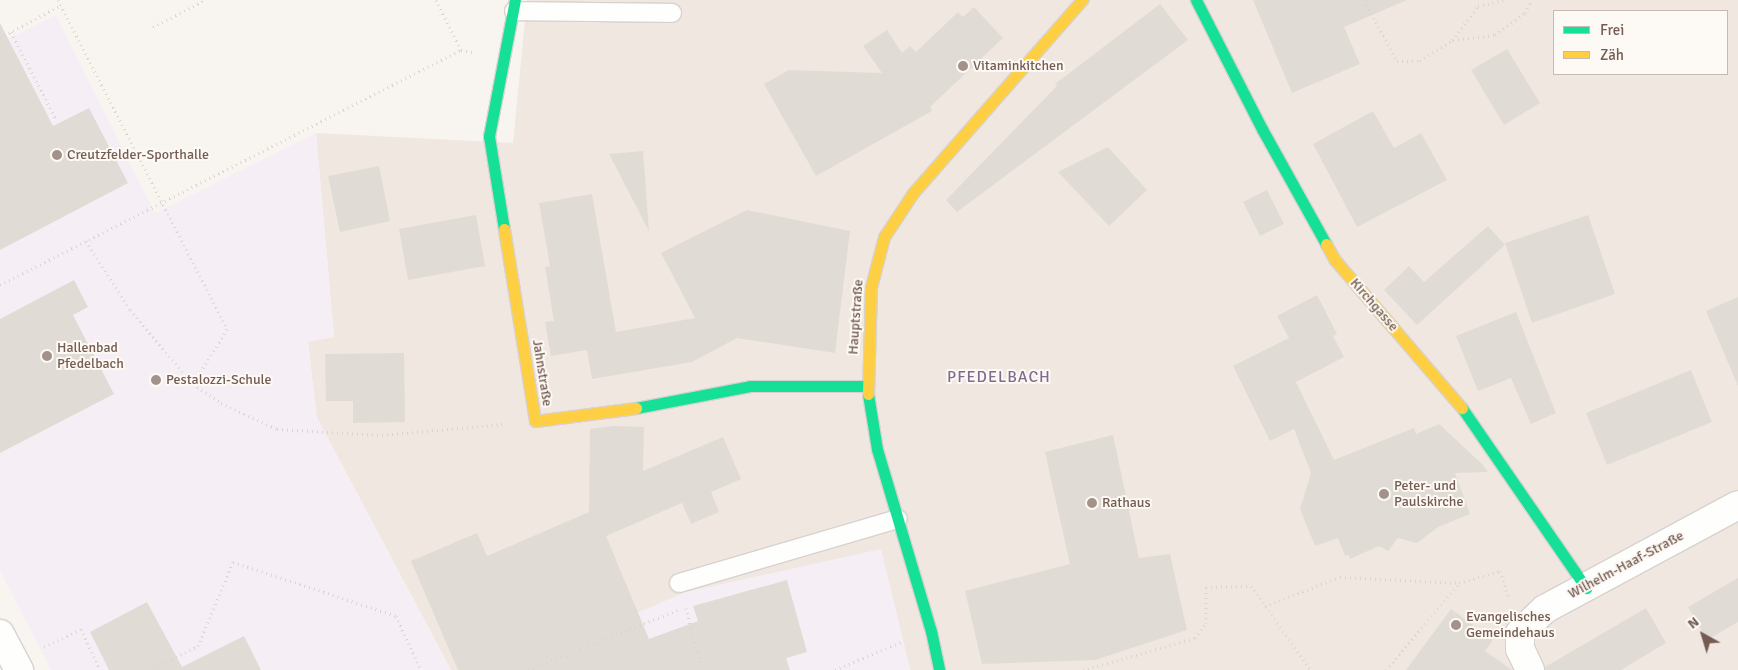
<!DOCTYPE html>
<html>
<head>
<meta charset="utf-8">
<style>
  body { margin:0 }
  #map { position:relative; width:1738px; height:670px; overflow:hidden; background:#f8f5f1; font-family:Signika,sans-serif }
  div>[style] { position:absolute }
  .residential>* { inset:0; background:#f0e7e0 }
  .education>* { inset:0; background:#f5eff5 }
  .building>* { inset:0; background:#e1dbd6 }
  .path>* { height:3px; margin-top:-1.5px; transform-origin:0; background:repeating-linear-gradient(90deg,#dad5d0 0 1px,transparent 0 5px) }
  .roads { filter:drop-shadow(1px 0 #d7d2cf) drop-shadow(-1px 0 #d7d2cf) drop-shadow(0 1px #d7d2cf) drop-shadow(0 -1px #d7d2cf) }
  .lane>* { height:18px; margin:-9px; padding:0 9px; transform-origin:9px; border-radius:9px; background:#fefefd }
  .street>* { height:28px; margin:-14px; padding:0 14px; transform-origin:14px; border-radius:14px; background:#fefefd }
  .fast>* { height:11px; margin:-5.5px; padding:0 5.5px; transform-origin:5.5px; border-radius:5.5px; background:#16e098 }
  .slow>* { height:11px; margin:-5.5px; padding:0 5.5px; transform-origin:5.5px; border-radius:5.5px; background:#ffcf43 }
  .dots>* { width:14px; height:14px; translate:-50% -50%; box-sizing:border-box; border:2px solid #fdf9f4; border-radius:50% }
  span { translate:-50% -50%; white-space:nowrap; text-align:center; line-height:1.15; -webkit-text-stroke:4px #fdf9f4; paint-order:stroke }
  .poi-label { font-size:14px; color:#745c52 }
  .left { translate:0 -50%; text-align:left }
  .street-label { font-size:14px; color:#745c52 }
  .quarter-label { font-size:16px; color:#816b8f; letter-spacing:1px }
  .legend { position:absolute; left:1553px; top:10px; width:175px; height:65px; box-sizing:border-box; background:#fdf9f4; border:1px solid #c6bab3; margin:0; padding:6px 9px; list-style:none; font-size:15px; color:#745c52 }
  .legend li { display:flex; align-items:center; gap:10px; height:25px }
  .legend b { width:25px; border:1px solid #c6bab3 }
  .north { position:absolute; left:1678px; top:610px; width:50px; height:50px; -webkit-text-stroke:4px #fdf9f4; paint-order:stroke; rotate:321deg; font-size:14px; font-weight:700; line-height:20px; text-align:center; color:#745c52 }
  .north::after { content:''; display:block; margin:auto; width:18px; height:22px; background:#745c52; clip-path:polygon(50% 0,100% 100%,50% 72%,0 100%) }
</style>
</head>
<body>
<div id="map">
  <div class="residential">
    <i style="clip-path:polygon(evenodd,527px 0,1738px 0,1738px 670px,910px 670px,881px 550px,503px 670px,451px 670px,316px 416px,308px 341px,334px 337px,316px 133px,513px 143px,527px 0,1554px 11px,1727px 11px,1727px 74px,1554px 74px,1554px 11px)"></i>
  </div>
  <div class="education">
    <i style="clip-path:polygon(56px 15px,155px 213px,316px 133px,334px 337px,308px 342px,317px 418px,451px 670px,51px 670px,0 571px,0 43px)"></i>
    <i style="clip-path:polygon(881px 549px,910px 670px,503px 670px,686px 592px)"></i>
  </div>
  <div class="building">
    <i style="clip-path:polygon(1253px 0,1407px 0,1344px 27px,1360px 64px,1292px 93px)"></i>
    <i style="clip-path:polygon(1160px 4px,1188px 40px,957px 212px,946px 200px,1057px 86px,1055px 84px)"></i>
    <i style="clip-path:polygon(974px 7px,1003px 38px,930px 107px,932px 111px,816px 176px,764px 84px,789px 70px,882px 73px,863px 46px,887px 30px,902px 53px,910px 46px,916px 52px,958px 12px,963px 17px)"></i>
    <i style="clip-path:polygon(0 23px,53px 126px,89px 108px,128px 183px,0 250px)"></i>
    <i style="clip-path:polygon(1507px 49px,1540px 103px,1504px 125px,1471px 70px)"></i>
    <i style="clip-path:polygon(1373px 111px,1394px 148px,1421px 133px,1447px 180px,1357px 227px,1313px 144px)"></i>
    <i style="clip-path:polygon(1108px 147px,1147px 190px,1109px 226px,1058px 172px)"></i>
    <i style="clip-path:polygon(643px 151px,649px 231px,609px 154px)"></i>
    <i style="clip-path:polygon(379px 166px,390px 221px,340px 232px,328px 176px)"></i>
    <i style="clip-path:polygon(1267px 190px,1284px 224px,1260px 236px,1243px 202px)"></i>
    <i style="clip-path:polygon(592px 194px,616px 332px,695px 318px,661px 253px,747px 210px,850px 231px,835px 353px,737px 338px,692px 362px,592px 379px,587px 350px,551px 356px,545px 322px,554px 321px,545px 267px,550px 266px,539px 203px)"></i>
    <i style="clip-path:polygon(476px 215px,485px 266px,408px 280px,399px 229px)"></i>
    <i style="clip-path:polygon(1588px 215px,1615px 294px,1532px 323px,1505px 243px)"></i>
    <i style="clip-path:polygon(1488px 226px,1505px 245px,1417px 325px,1384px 290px,1409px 266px,1424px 282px)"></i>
    <i style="clip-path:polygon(74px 280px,88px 307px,73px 315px,114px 394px,0 453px,0 319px)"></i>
    <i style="clip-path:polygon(1317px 295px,1337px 334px,1333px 336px,1344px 357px,1296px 382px,1334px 460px,1414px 428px,1416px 434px,1439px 424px,1482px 464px,1488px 472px,1455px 473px,1470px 514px,1438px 527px,1417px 543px,1398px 538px,1388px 551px,1379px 546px,1350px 559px,1348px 555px,1345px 556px,1338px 538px,1315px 546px,1300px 509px,1311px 473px,1294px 429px,1270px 441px,1233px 366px,1289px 338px,1277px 316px)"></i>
    <i style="clip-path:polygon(1738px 297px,1738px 386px,1706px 311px)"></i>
    <i style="clip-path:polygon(1516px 312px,1556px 413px,1531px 424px,1511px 378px,1478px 391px,1456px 336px)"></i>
    <i style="clip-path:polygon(404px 353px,405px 422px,353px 423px,353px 401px,326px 401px,325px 354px)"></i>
    <i style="clip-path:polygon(1691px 370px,1712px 422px,1607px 465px,1586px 413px)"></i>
    <i style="clip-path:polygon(614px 426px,644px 427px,643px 471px,723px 437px,741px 479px,711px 492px,719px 512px,691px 524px,682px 503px,606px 536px,649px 639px,698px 621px,693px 606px,787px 580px,807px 652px,786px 658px,790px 670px,458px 670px,411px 561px,477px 533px,487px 556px,589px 512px,590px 429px)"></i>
    <i style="clip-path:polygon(1113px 435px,1139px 558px,1170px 554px,1187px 630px,1095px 660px,982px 664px,965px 591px,1070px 564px,1045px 452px)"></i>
    <i style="clip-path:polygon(1738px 578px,1738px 622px,1707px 640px,1688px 607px)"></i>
    <i style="clip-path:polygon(147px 602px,182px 667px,244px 636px,261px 670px,109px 670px,90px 632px)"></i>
    <i style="clip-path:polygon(1646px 608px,1666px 643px,1621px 670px,1545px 670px,1545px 667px)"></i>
    <i style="clip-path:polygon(1451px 609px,1493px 640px,1485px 651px,1512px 670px,1406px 670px)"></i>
  </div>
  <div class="path">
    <i style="left:58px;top:0;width:370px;rotate:62.8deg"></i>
    <i style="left:227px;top:329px;width:65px;rotate:121.7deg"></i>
    <i style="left:1364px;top:0;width:69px;rotate:61.6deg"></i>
    <i style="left:1397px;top:61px;width:23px"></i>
    <i style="left:1420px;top:61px;width:38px;rotate:-33deg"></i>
    <i style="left:1452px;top:40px;width:43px;rotate:-52.6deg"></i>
    <i style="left:1478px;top:6px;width:28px;rotate:-13deg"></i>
    <i style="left:153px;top:27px;width:59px;rotate:-27.4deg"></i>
    <i style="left:11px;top:32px;width:98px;rotate:62.7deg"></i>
    <i style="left:0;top:38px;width:69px;rotate:-28.4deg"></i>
    <i style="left:1453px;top:40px;width:42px;rotate:-6.8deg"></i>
    <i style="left:1495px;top:35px;width:37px;rotate:-36deg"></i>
    <i style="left:1525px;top:13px;width:15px;rotate:-62deg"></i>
    <i style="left:461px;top:50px;width:12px;rotate:9deg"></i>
    <i style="left:86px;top:241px;width:82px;rotate:57.5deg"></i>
    <i style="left:130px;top:310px;width:97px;rotate:49.6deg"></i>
    <i style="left:193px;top:384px;width:34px;rotate:34deg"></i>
    <i style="left:221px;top:403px;width:62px;rotate:24.9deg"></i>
    <i style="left:277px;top:429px;width:105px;rotate:3.3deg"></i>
    <i style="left:382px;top:435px;width:122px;rotate:-5.2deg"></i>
    <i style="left:0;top:285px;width:517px;rotate:-27.01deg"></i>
    <i style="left:461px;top:50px;width:56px;rotate:-116.6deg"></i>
    <i style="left:1265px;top:606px;width:80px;rotate:-21.1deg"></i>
    <i style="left:1340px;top:577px;width:119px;rotate:2.9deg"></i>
    <i style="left:686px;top:608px;width:64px;rotate:75.5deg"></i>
    <i style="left:44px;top:647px;width:41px;rotate:-25.9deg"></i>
    <i style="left:81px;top:629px;width:45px;rotate:65.1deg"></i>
    <i style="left:149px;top:670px;width:55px;rotate:-26.1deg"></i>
    <i style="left:198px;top:646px;width:91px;rotate:-67.4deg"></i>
    <i style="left:233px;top:562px;width:172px;rotate:18.3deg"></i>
    <i style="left:396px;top:616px;width:60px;rotate:65.2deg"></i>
    <i style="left:528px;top:670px;width:162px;rotate:-21.8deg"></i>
    <i style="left:835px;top:670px;width:72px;rotate:-23deg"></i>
    <i style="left:1083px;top:670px;width:116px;rotate:-15.9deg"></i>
    <i style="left:1195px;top:638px;width:19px;rotate:-54deg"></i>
    <i style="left:1206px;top:623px;width:36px;rotate:-90deg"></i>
    <i style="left:1206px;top:587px;width:45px;rotate:-1.3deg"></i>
    <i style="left:1251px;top:586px;width:103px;rotate:54.5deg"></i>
    <i style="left:1386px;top:670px;width:114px;rotate:-50deg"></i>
    <i style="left:1459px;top:583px;width:43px;rotate:-16.3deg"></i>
    <i style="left:1500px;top:571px;width:29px;rotate:72deg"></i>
  </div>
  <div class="roads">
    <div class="lane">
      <i style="left:514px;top:11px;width:158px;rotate:0.7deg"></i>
      <i style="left:679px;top:583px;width:228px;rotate:-16.3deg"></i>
    </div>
    <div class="street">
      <i style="left:0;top:634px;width:41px;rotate:62.2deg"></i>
      <i style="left:1530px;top:670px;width:23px;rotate:-115deg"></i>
      <i style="left:1520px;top:649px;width:16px;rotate:-90deg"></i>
      <i style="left:1520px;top:633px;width:35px;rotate:-44deg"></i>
      <i style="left:1545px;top:609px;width:219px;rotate:-28.3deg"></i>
    </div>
    <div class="fast">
      <i style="left:1196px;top:0;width:145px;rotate:62.9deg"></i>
      <i style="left:1262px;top:129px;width:132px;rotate:60.9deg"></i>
      <i style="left:504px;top:229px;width:94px;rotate:-99.2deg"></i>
      <i style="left:489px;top:136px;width:138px;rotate:-79.2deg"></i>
      <i style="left:868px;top:394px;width:56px;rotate:80.7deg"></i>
      <i style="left:877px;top:449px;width:190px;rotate:73.5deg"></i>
      <i style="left:931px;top:631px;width:40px;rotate:78deg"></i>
      <i style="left:636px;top:408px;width:116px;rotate:-10.9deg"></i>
      <i style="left:750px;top:386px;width:117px"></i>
      <i style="left:1462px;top:408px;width:219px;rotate:55.4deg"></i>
    </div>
    <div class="slow">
      <i style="left:504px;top:229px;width:194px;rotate:80.8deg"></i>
      <i style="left:535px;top:421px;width:102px;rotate:-7.3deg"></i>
      <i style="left:1326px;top:244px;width:18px;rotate:61deg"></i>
      <i style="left:1335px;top:260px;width:195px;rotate:49.4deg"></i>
      <i style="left:868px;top:394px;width:107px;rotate:-88.4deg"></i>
      <i style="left:871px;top:287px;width:52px;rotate:-75.4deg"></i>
      <i style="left:884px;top:237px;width:53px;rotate:-56.6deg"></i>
      <i style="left:913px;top:193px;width:257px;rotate:-48.8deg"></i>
    </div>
  </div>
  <div class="dots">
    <i style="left:963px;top:66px;background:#a2928a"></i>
    <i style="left:57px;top:155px;background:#a2928a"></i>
    <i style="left:47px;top:356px;background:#a2928a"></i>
    <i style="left:156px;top:380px;background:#a2928a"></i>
    <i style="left:1384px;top:494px;background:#a2928a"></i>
    <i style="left:1092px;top:503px;background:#a2928a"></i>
    <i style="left:1456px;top:625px;background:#a2928a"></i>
  </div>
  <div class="poi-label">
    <span class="left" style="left:973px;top:66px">Vitaminkitchen</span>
    <span class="left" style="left:67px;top:155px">Creutzfelder-Sporthalle</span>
    <span class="left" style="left:57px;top:356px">Hallenbad<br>Pfedelbach</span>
    <span class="left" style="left:166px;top:380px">Pestalozzi-Schule</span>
    <span class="left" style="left:1394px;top:494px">Peter- und<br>Paulskirche</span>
    <span class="left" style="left:1102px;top:503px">Rathaus</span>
    <span class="left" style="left:1466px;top:625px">Evangelisches<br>Gemeindehaus</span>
  </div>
  <div class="street-label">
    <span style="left:1374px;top:305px;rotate:49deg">Kirchgasse</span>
    <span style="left:856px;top:317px;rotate:-86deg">Hauptstraße</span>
    <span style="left:542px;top:373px;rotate:81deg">Jahnstraße</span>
    <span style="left:1626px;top:565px;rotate:-28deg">Wilhelm-Haaf-Straße</span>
  </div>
  <div class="quarter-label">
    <span style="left:999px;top:377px">PFEDELBACH</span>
  </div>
  <ul class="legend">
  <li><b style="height:6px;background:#16e098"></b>Frei</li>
  <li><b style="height:6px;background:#ffcf43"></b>Zäh</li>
  </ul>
  <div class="north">N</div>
</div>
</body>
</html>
